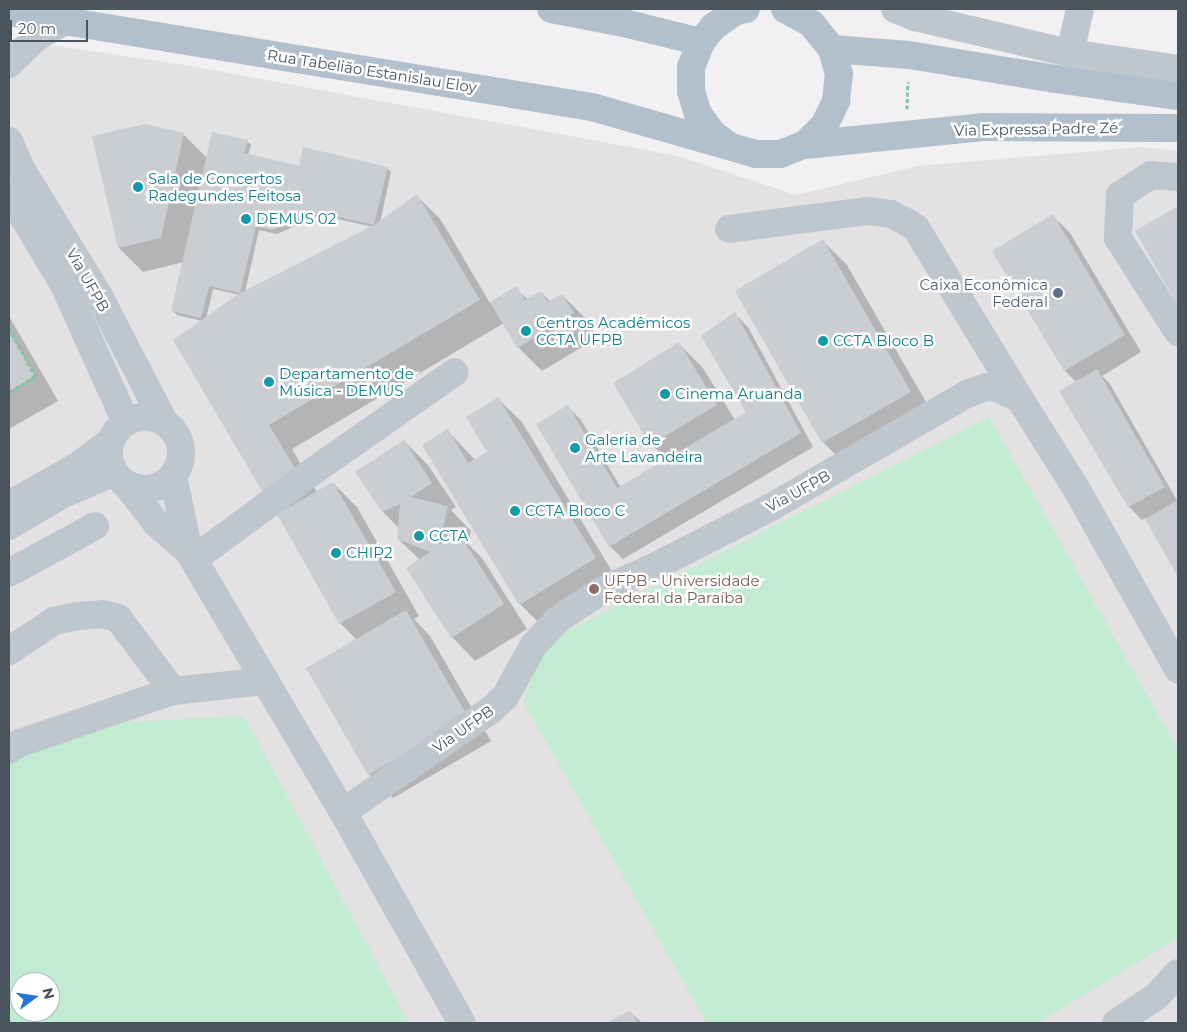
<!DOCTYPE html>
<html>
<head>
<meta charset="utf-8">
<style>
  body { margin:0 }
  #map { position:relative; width:1187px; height:1032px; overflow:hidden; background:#f2f0f0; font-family:Montserrat,sans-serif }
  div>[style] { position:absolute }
  .education>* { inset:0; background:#e3e1e1 }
  .green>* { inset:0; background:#c2ecd1 }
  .shadow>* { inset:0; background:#0003 }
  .building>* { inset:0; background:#cacdd2 }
  .path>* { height:3px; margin-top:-1.5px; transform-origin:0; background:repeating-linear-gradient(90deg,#7cc8a1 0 4px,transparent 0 6.5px) }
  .minor>* { height:28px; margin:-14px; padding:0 14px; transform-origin:14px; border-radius:14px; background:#bfc7ce }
  .minor>.ring { margin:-14px; padding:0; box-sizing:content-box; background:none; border:28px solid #bfc7ce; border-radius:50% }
  .major>* { height:28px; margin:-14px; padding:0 14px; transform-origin:14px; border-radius:14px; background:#b2c0cd }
  .dots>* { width:14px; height:14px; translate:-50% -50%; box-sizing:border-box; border:2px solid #fff; border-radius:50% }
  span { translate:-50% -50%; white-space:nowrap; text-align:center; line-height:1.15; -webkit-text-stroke:5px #fff; paint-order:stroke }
  .street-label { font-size:15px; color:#49545c }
  .culture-label { font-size:15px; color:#0d838f }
  .left { translate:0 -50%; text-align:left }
  .service-label { font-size:15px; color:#4e5e75 }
  .right { translate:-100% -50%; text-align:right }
  .education-label { font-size:15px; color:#785e54 }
  .frame { position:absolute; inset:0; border:10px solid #49545c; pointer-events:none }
  .north { position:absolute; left:10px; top:972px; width:50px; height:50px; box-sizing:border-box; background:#fff; border:1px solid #b6bbbe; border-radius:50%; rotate:76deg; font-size:14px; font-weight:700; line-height:20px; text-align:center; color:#49545c }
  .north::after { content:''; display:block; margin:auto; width:18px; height:22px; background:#2577d7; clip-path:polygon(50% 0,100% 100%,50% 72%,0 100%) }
  .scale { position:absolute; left:10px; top:20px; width:78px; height:22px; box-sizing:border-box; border:2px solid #49545c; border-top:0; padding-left:6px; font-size:15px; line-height:18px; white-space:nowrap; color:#49545c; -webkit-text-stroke:4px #fff; paint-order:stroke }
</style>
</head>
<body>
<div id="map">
  <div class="education">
    <i style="clip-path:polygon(evenodd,9px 39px,185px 65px,678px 156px,796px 195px,918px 166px,1142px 147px,1178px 151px,1178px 1023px,9px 1023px,9px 39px,20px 982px,50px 982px,50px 1012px,20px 1012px,20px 982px)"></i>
  </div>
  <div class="green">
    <i style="clip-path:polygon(989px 417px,1178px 749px,1178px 938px,1037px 1023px,707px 1023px,523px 701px,541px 654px,564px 633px)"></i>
    <i style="clip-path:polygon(evenodd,244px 716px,409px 1023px,9px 1023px,9px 756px,44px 726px,244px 716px,20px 982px,50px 982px,50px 1012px,20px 1012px,20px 982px)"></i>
  </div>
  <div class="shadow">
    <i style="clip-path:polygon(evenodd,183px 134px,207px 158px,247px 141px,251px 145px,248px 155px,300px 167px,387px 168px,391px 172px,380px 223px,417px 196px,441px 220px,490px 303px,516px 288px,528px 300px,541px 292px,551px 302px,562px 295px,586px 319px,597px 338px,542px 371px,518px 347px,504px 323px,292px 449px,317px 492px,333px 483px,357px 507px,419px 616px,414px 619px,430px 636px,491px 741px,393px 798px,369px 774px,357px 640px,340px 623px,284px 511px,263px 490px,202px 321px,177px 315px,173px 311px,184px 262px,143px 272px,119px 248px,93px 137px,183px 134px,320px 215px,373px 227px,245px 292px,259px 230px,277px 234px,320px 215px,183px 134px,213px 289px,240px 295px,206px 319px,213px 289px)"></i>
    <i style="clip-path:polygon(1178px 208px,1178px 303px,1137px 231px)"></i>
    <i style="clip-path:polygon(1053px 216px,1070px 233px,1141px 352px,1102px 376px,1110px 384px,1178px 502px,1178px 575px,1146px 518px,1142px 520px,1129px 507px,1061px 392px,1076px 382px,1065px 371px,994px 251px)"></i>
    <i style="clip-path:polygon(823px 241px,847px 265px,934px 416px,847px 466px,823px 442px,736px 291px)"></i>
    <i style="clip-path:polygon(735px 314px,748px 327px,813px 447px,623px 559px,610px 546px,568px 407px,581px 420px,621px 488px,667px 460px,651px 444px,615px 383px,679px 344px,703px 368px,735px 420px,747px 413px)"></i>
    <i style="clip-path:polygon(9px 316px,58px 401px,9px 429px)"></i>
    <i style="clip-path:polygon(498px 399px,522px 422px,619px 583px,544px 628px,520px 604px,424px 445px,447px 430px,475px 460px,489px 452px)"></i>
    <i style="clip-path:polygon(404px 441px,428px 465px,456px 507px,451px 510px,471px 531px,468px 544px,482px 558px,527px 629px,475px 661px,452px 637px,420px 560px,398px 539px,399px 528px,383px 512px,357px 473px)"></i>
    <i style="clip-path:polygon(630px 1012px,642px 1023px,609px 1023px)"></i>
  </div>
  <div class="building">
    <i style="clip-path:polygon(145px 124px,184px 133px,161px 238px,118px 248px,92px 136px)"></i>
    <i style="clip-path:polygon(212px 132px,248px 140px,244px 153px,299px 166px,303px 147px,388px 167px,374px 225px,316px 212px,272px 230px,256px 226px,240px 293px,209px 286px,201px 318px,171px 311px)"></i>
    <i style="clip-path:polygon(417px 194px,480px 300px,269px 425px,296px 470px,262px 491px,173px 340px,240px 293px,374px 225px)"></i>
    <i style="clip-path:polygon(1178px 206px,1178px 306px,1135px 231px)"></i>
    <i style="clip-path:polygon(1053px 214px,1125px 335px,1064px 371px,992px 251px)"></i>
    <i style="clip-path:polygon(823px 239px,911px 392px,822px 443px,735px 291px)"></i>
    <i style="clip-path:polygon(517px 286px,525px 300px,541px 291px,548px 302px,562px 294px,574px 313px,517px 348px,490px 302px)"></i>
    <i style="clip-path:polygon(735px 312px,801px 433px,609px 547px,536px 424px,568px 405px,617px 488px,746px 412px,701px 336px)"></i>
    <i style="clip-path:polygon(9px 331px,35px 376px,9px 391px)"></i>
    <i style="clip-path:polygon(679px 342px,717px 405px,650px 445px,613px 383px)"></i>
    <i style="clip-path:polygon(1097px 369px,1165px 487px,1128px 507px,1059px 391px)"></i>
    <i style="clip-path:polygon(498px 397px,596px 558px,519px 605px,422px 445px,448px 429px,468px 463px,487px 452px,466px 417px)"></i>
    <i style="clip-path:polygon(404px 440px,432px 483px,411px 497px,448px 506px,439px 545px,459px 533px,504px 604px,451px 638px,406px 568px,430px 552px,397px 539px,400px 504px,382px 512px,355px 472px)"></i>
    <i style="clip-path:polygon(333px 482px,396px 592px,339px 624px,277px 514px)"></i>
    <i style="clip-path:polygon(1178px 500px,1178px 577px,1145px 519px)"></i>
    <i style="clip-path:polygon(406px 610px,468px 717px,368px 775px,306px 668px)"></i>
    <i style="clip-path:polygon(630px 1010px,638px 1023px,607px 1023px)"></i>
  </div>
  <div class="path">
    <i style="left:907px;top:109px;width:27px;rotate:-88deg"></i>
    <i style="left:9px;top:328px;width:55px;rotate:61.6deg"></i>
    <i style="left:35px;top:376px;width:31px;rotate:148deg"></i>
  </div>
  <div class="minor">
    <i style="left:895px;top:9px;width:22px;rotate:22deg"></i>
    <i style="left:915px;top:17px;width:159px;rotate:13.1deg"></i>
    <i style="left:1070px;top:53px;width:109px;rotate:8.4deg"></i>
    <i style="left:1070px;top:53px;width:45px;rotate:-77.2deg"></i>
    <i style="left:9px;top:64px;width:40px;rotate:-44deg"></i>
    <i style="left:38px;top:36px;width:32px;rotate:-28deg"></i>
    <i style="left:9px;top:141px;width:28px;rotate:67deg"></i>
    <i style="left:20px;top:167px;width:151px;rotate:58.5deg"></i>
    <i style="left:99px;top:296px;width:142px;rotate:62.7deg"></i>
    <i style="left:1178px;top:177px;width:27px;rotate:-176deg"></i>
    <i style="left:1151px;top:175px;width:37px;rotate:147deg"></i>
    <i style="left:1120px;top:195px;width:43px;rotate:92.7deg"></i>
    <i style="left:1118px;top:238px;width:112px;rotate:57.4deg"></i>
    <i style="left:9px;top:193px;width:107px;rotate:59.1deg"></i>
    <i style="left:64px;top:285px;width:150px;rotate:65.7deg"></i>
    <i style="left:729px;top:229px;width:140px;rotate:-7.4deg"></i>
    <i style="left:868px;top:211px;width:23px;rotate:7deg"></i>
    <i style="left:891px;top:214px;width:19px;rotate:28deg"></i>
    <i style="left:908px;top:223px;width:9px;rotate:32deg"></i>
    <i style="left:916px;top:228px;width:200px;rotate:58.7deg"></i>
    <i class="ring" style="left:109px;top:417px;width:44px;height:44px"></i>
    <i style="left:125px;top:483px;width:52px;rotate:52deg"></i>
    <i style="left:157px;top:524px;width:43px;rotate:41.2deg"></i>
    <i style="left:189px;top:552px;width:78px;rotate:-101.9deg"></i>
    <i style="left:9px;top:505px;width:81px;rotate:-29.7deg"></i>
    <i style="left:79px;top:465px;width:40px;rotate:-37deg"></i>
    <i style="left:9px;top:526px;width:63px;rotate:-30.7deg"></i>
    <i style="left:63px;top:494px;width:56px;rotate:-22.9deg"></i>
    <i style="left:189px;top:552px;width:302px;rotate:59.4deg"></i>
    <i style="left:343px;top:812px;width:242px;rotate:60.6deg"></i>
    <i style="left:194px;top:559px;width:147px;rotate:-36.4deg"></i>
    <i style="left:312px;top:472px;width:174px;rotate:-35deg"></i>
    <i style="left:9px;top:573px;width:98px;rotate:-28.7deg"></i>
    <i style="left:9px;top:651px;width:54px;rotate:-33.7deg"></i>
    <i style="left:54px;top:621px;width:24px;rotate:-12deg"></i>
    <i style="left:77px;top:616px;width:26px;rotate:-4deg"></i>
    <i style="left:103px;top:614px;width:16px;rotate:15deg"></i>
    <i style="left:118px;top:618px;width:91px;rotate:53deg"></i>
    <i style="left:9px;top:750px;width:13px;rotate:-32deg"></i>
    <i style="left:20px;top:743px;width:162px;rotate:-18.8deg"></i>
    <i style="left:173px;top:691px;width:93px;rotate:-6.2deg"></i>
    <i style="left:343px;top:812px;width:180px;rotate:-34.6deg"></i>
    <i style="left:491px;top:710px;width:19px;rotate:-43deg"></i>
    <i style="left:505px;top:697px;width:58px;rotate:-61.2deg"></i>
    <i style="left:533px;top:646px;width:35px;rotate:-47deg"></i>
    <i style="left:557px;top:620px;width:53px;rotate:-33.4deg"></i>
    <i style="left:601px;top:591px;width:58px;rotate:-24.4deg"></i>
    <i style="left:654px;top:567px;width:131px;rotate:-27.1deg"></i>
    <i style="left:771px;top:507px;width:226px;rotate:-30deg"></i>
    <i style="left:967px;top:394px;width:20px;rotate:-20deg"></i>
    <i style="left:986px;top:387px;width:11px;rotate:5deg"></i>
    <i style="left:997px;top:388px;width:25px;rotate:26deg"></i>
    <i style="left:1020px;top:399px;width:107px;rotate:57.9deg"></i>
    <i style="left:1077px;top:490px;width:206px;rotate:60.6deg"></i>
    <i style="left:1116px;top:1023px;width:49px;rotate:-33.4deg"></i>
    <i style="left:1157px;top:996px;width:31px;rotate:-48deg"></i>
  </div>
  <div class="major">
    <i style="left:551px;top:9px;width:74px;rotate:10.9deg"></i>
    <i style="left:624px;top:23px;width:79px;rotate:13.9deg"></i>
    <i style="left:9px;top:12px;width:591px;rotate:9.26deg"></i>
    <i style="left:592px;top:107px;width:171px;rotate:16deg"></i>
    <i style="left:756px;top:154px;width:24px"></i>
    <i style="left:780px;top:154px;width:26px;rotate:-21deg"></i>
    <i style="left:804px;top:145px;width:28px;rotate:-44deg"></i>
    <i style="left:824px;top:126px;width:28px;rotate:-64deg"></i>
    <i style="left:836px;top:101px;width:27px;rotate:-84deg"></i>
    <i style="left:839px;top:74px;width:26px;rotate:-106deg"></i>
    <i style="left:832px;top:49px;width:32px;rotate:-129deg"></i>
    <i style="left:812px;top:24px;width:31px;rotate:-151deg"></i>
    <i style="left:832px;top:49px;width:77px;rotate:4.5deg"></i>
    <i style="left:909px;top:55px;width:148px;rotate:9.3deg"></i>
    <i style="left:1055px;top:79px;width:124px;rotate:7.9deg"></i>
    <i style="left:804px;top:145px;width:180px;rotate:-5.7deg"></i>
    <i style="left:983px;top:127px;width:195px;rotate:0.3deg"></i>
    <i style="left:729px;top:146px;width:21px;rotate:-143deg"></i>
    <i style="left:712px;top:133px;width:24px;rotate:-126deg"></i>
    <i style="left:698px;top:114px;width:24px;rotate:-107deg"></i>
    <i style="left:691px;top:91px;width:24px;rotate:-90deg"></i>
    <i style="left:691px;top:67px;width:27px;rotate:-68deg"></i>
    <i style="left:701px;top:42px;width:19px;rotate:-51deg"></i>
    <i style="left:713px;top:27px;width:28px;rotate:-35deg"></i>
    <i style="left:736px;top:11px;width:10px;rotate:-11deg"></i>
  </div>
  <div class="dots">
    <i style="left:138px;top:187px;background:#0f9aa8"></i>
    <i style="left:246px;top:219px;background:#0f9aa8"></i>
    <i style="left:1058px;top:293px;background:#5c6f8a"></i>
    <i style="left:526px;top:331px;background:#0f9aa8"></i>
    <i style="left:823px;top:341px;background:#0f9aa8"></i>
    <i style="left:269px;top:382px;background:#0f9aa8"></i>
    <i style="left:665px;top:394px;background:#0f9aa8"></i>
    <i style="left:575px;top:448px;background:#0f9aa8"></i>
    <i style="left:515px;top:511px;background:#0f9aa8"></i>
    <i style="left:419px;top:536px;background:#0f9aa8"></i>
    <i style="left:336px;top:553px;background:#0f9aa8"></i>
    <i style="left:594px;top:589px;background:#8d6e63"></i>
  </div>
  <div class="street-label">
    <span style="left:372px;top:71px;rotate:9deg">Rua Tabelião Estanislau Eloy</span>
    <span style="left:1036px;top:129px;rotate:-1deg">Via Expressa Padre Zé</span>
    <span style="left:88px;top:280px;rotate:60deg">Via UFPB</span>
    <span style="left:798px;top:491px;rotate:-29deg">Via UFPB</span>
    <span style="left:463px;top:729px;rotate:-35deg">Via UFPB</span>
  </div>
  <div class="culture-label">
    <span class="left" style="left:148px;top:187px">Sala de Concertos<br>Radegundes Feitosa</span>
    <span class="left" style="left:256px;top:219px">DEMUS 02</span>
    <span class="left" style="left:536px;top:331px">Centros Acadêmicos<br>CCTA UFPB</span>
    <span class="left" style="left:833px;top:341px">CCTA Bloco B</span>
    <span class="left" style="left:279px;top:382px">Departamento de<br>Música - DEMUS</span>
    <span class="left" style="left:675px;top:394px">Cinema Aruanda</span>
    <span class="left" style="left:585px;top:448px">Galeria de<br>Arte Lavandeira</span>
    <span class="left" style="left:525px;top:511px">CCTA Bloco C</span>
    <span class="left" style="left:429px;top:536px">CCTA</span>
    <span class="left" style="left:346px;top:553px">CHIP2</span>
  </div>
  <div class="service-label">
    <span class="right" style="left:1048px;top:293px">Caixa Econômica<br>Federal</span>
  </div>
  <div class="education-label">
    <span class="left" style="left:604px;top:589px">UFPB - Universidade<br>Federal da Paraíba</span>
  </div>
  <div class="frame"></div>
  <div class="north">N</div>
  <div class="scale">20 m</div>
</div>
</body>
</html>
